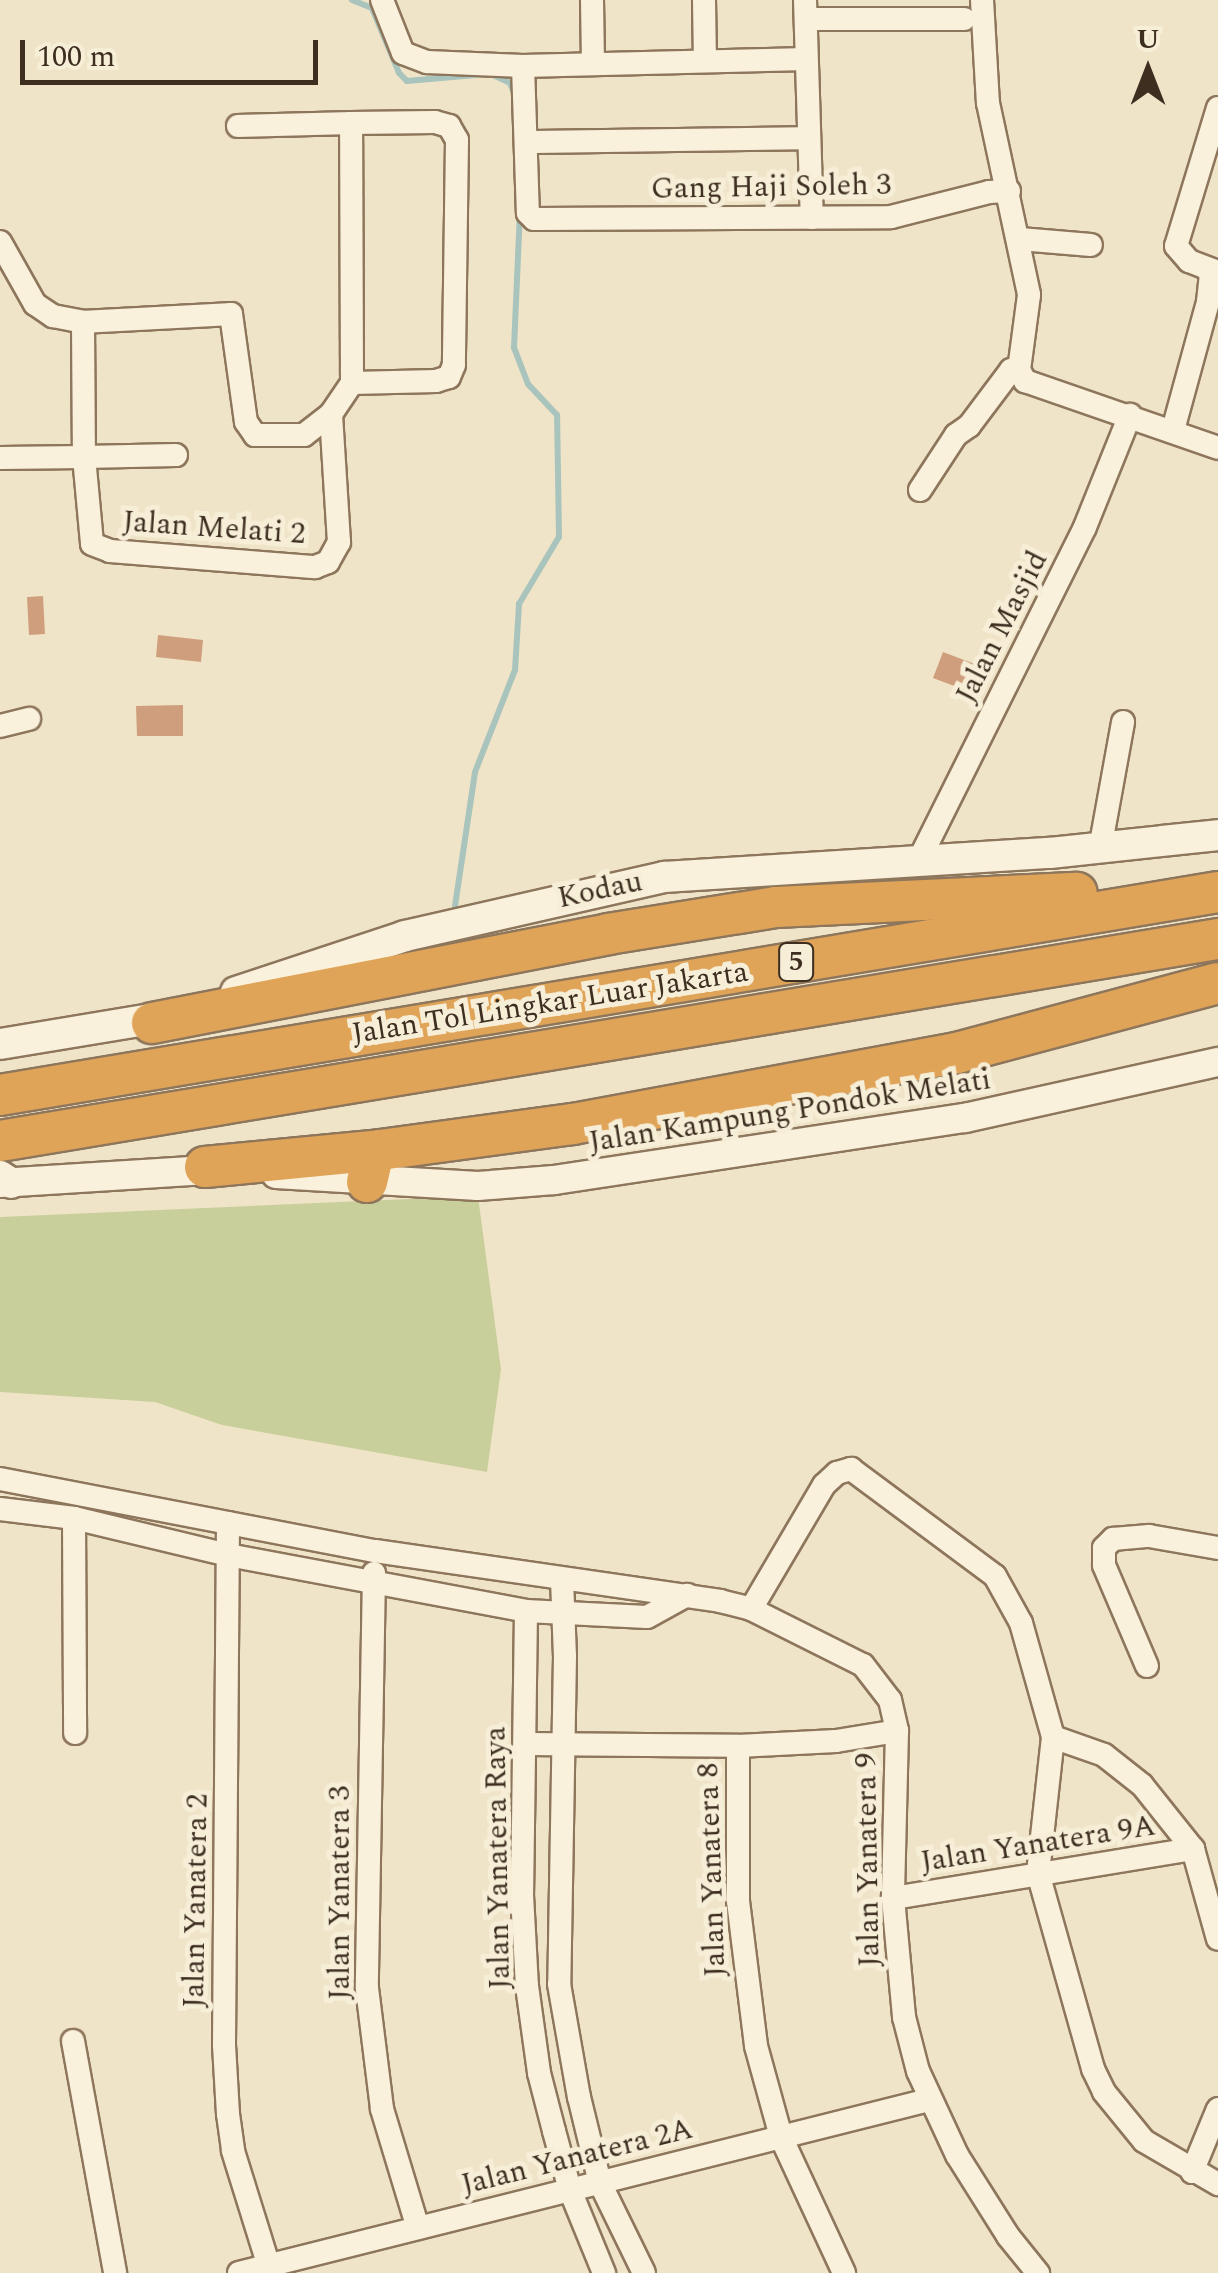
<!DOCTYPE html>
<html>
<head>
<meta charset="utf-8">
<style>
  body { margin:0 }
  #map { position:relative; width:1218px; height:2273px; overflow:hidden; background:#f0e4c8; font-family:Spectral,serif }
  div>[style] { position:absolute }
  .green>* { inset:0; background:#c9cf9b }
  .stream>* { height:6px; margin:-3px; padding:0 3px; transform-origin:3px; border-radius:3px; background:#a9c4bc }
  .building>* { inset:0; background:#cf9f7d }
  .roads { filter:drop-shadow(2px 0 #8d765c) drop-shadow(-2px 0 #8d765c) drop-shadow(0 2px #8d765c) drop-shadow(0 -2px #8d765c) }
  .minor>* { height:22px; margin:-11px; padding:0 11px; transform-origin:11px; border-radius:11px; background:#faf1dc }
  .tertiary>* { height:28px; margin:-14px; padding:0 14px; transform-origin:14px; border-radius:14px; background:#faf1dc }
  .secondary>* { height:30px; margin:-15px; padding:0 15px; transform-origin:15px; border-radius:15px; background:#faf1dc }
  .motorway>* { height:40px; margin:-20px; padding:0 20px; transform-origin:20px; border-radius:20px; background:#e0a458 }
  span { translate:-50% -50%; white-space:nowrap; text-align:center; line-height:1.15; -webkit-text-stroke:10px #f7eed8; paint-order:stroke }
  .shield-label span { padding:2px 8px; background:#f7eed8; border:2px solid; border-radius:8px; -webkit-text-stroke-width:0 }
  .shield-label { font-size:28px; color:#3d2e20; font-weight:700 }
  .street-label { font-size:30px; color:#3d2e20 }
  .north { position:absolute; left:1098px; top:20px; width:100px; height:100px; -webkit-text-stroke:8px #f7eed8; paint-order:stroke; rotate:0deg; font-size:28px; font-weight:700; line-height:40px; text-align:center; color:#3d2e20 }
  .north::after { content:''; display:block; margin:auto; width:35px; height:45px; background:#3d2e20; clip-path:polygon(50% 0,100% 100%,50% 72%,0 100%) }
  .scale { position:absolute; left:20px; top:40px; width:298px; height:45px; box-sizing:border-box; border:5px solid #3d2e20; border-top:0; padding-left:12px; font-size:30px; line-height:35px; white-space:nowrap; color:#3d2e20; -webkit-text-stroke:8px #f7eed8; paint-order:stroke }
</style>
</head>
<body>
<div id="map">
  <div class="green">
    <i style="clip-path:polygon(478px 1196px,501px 1369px,487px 1472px,222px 1425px,155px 1402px,0 1392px,0 1217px)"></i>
  </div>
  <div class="stream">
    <i style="left:352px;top:0;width:22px;rotate:22deg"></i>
    <i style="left:372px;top:8px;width:70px;rotate:67.4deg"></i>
    <i style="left:399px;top:73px;width:11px;rotate:45deg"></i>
    <i style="left:407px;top:81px;width:69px;rotate:-5deg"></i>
    <i style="left:493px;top:75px;width:19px;rotate:25deg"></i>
    <i style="left:510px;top:83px;width:13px;rotate:67deg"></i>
    <i style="left:455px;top:906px;width:135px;rotate:-81.5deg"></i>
    <i style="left:475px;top:772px;width:110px;rotate:-68.6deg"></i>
    <i style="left:515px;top:670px;width:66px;rotate:-86.5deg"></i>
    <i style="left:519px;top:604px;width:78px;rotate:-59.2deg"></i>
    <i style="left:559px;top:537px;width:122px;rotate:-90.9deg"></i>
    <i style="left:557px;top:415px;width:42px;rotate:-133.1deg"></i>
    <i style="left:528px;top:384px;width:39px;rotate:-111deg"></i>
    <i style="left:514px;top:348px;width:136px;rotate:-87.5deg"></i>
  </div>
  <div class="building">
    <i style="clip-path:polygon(43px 596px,45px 634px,29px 635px,27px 597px)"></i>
    <i style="clip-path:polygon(158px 635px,203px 640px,201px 662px,156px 657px)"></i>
    <i style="clip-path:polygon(943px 652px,988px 669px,978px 695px,933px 678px)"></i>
    <i style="clip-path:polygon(183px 705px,183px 736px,137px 736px,136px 706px)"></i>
  </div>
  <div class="roads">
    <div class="minor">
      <i style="left:382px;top:0;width:57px;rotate:68.4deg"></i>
      <i style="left:403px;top:53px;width:26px;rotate:21deg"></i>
      <i style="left:427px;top:62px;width:96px;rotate:2.4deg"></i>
      <i style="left:523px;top:66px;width:283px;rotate:-1.4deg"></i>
      <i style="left:592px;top:0;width:62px;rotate:89.1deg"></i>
      <i style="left:704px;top:0;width:61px;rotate:89.1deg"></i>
      <i style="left:805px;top:0;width:218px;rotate:88.2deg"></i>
      <i style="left:982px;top:0;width:103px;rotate:86.7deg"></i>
      <i style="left:988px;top:103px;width:196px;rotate:77.9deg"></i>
      <i style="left:1029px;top:295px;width:76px;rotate:97.6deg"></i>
      <i style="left:1019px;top:370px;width:13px;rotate:61deg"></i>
      <i style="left:1025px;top:381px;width:204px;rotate:19.1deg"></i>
      <i style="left:806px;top:19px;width:158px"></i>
      <i style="left:523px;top:66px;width:147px;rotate:88.1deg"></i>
      <i style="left:528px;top:213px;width:8px;rotate:45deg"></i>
      <i style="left:534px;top:219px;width:357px;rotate:-0.3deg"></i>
      <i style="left:891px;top:217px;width:101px;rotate:-14.3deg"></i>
      <i style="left:989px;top:192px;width:20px;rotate:-3deg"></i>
      <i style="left:1218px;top:108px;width:144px;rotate:106.9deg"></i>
      <i style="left:1176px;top:246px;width:20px;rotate:49deg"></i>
      <i style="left:1189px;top:261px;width:31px;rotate:21deg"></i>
      <i style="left:238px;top:126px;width:113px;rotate:-1.5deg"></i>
      <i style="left:526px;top:142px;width:283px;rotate:-0.8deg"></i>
      <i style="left:1020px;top:239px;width:71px;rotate:4.8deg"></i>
      <i style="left:0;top:242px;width:71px;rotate:60.6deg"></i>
      <i style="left:35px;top:304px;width:22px;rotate:34deg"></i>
      <i style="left:53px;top:316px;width:31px;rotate:11deg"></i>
      <i style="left:83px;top:322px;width:148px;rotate:-3.1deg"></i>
      <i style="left:231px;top:314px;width:109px;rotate:82.1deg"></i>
      <i style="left:246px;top:422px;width:16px;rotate:55deg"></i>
      <i style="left:255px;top:435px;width:49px"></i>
      <i style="left:304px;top:435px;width:34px;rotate:-38deg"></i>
      <i style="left:331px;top:414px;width:37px;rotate:-56deg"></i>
      <i style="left:352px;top:383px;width:260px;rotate:-90.2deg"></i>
      <i style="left:351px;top:123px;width:84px;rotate:-0.7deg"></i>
      <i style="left:435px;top:122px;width:15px;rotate:16deg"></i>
      <i style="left:449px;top:126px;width:16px;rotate:60deg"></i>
      <i style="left:457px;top:140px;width:225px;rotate:90.8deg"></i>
      <i style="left:454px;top:365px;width:13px;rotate:113deg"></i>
      <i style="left:449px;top:377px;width:14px;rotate:163deg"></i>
      <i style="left:436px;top:381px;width:84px;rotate:178.6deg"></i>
      <i style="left:83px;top:322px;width:135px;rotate:89.6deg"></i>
      <i style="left:84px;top:457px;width:92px;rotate:-1.2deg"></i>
      <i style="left:1173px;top:430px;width:133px;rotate:-74.7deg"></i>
      <i style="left:1208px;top:302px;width:28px;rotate:-84deg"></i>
      <i style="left:1211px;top:274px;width:6px;rotate:-129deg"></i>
      <i style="left:0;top:458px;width:84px;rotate:-0.7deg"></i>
      <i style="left:84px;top:457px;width:87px;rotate:84.7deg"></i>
      <i style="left:92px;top:544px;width:19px;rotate:21deg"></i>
      <i style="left:110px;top:551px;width:206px;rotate:4.5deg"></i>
      <i style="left:315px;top:567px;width:14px;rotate:-21deg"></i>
      <i style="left:328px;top:562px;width:23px;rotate:-61deg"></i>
      <i style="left:339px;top:542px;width:128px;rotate:-93.6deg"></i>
      <i style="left:920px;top:490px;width:66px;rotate:-56.8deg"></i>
      <i style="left:956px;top:435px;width:16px;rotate:-35deg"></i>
      <i style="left:969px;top:426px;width:70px;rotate:-53.1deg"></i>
      <i style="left:1011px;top:370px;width:8px"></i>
      <i style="left:0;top:726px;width:30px;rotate:-14deg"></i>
      <i style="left:1100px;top:849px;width:129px;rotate:-79.7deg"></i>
      <i style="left:918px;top:862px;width:374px;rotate:-63.5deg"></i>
      <i style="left:1085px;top:527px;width:121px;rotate:-68.1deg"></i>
      <i style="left:0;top:1479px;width:382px;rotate:10.9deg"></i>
      <i style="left:375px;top:1551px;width:349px;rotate:8.2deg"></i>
      <i style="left:720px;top:1601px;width:32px;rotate:14deg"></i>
      <i style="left:751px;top:1609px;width:125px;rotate:26.6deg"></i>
      <i style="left:863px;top:1665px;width:44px;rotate:52.4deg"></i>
      <i style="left:890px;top:1700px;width:32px;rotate:77deg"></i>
      <i style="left:897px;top:1731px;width:167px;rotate:91.4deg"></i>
      <i style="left:893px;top:1898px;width:120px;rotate:84.7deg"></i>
      <i style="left:904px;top:2017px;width:56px;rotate:75.5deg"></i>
      <i style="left:918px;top:2071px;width:93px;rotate:65.1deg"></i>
      <i style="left:957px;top:2155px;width:96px;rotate:57.8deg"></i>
      <i style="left:1008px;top:2236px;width:48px;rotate:51deg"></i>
      <i style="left:0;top:1509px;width:75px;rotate:6.9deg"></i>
      <i style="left:74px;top:1518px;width:158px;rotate:13.5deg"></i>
      <i style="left:228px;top:1555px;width:303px;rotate:10.6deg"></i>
      <i style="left:526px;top:1611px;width:121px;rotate:2.8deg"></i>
      <i style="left:647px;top:1617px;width:46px;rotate:-28.8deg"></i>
      <i style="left:74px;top:1518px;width:215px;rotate:89.7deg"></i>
      <i style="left:228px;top:1523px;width:522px;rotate:90.44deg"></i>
      <i style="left:224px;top:2045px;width:69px;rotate:86.7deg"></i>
      <i style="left:228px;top:2114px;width:37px;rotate:82deg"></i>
      <i style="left:233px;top:2151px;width:128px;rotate:72.7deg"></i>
      <i style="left:374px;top:1573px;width:415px;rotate:91deg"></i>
      <i style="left:367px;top:1988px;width:122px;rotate:82.9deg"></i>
      <i style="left:382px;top:2109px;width:124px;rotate:73.2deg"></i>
      <i style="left:562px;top:1579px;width:77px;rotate:87.8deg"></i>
      <i style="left:565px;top:1656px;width:328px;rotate:91deg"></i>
      <i style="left:559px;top:1984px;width:115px;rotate:80deg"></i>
      <i style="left:579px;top:2097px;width:89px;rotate:76.3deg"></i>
      <i style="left:600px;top:2183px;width:100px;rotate:63.9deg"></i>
      <i style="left:751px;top:1609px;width:144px;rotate:-59.5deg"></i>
      <i style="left:824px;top:1485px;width:18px;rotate:-43deg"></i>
      <i style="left:837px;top:1473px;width:15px;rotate:-16deg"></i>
      <i style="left:851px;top:1469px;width:179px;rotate:36.6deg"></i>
      <i style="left:995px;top:1576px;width:54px;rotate:61deg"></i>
      <i style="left:1021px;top:1623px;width:118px;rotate:74.3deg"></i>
      <i style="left:1053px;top:1737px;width:137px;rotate:96.3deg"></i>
      <i style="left:1038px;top:1873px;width:204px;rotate:74.3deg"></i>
      <i style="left:1093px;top:2069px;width:25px;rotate:64deg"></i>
      <i style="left:1104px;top:2092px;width:63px;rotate:50.8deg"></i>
      <i style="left:1144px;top:2141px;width:86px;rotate:30.2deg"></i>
      <i style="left:526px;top:1611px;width:284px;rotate:90.8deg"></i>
      <i style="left:522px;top:1895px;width:91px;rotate:86.9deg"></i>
      <i style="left:527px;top:1986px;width:88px;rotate:82.1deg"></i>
      <i style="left:539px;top:2073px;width:60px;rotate:75.5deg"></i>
      <i style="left:554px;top:2131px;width:61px;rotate:74.8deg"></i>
      <i style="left:570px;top:2190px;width:90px;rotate:67.7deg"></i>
      <i style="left:1147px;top:1666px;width:110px;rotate:-113.1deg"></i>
      <i style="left:1104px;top:1565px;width:17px;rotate:-90deg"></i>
      <i style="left:1104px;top:1548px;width:13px;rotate:-45deg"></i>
      <i style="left:1113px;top:1539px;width:36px;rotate:-5deg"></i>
      <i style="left:1149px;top:1536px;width:70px;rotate:9.9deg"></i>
      <i style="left:1053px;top:1737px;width:54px;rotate:19.4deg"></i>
      <i style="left:1104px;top:1755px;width:48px;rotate:38.3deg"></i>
      <i style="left:1142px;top:1785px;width:82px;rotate:51.4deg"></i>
      <i style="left:1193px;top:1849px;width:93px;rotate:74.5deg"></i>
      <i style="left:526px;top:1744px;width:212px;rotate:0.5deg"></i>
      <i style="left:738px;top:1746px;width:98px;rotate:-2.9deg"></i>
      <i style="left:836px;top:1741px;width:62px;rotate:-9.3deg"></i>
      <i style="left:738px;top:1746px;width:155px;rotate:90deg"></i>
      <i style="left:738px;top:1901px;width:146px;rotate:82.9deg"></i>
      <i style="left:756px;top:2046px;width:94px;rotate:74.6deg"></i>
      <i style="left:781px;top:2137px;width:150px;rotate:65.1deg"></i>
      <i style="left:893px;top:1898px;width:304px;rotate:-9.3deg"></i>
      <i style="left:73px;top:2041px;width:236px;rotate:79.7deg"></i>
      <i style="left:1192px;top:2172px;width:68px;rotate:-67.6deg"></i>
      <i style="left:239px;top:2273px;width:711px;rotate:-14.08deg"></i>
    </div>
    <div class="tertiary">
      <i style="left:276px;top:1174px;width:202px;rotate:3.4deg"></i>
      <i style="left:478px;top:1186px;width:76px;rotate:-4.5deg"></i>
      <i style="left:554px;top:1180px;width:416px;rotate:-8.6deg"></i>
      <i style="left:965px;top:1118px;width:259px;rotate:-12.5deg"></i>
      <i style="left:0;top:1183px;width:223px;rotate:-3.6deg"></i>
    </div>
    <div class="secondary">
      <i style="left:236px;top:992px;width:178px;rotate:-18.3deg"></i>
      <i style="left:405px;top:936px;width:266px;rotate:-12.8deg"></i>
      <i style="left:664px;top:877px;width:387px;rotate:-3.6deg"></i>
      <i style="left:1050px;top:853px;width:169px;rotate:-6.1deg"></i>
      <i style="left:0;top:1044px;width:171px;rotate:-9.4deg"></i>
      <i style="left:0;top:1176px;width:13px;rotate:32deg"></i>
    </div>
    <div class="motorway">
      <i style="left:152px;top:1023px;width:465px;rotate:-11deg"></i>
      <i style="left:608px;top:934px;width:170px;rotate:-9.1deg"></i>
      <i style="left:776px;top:907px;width:301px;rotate:-2.7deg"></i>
      <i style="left:0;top:1095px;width:1235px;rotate:-9.46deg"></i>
      <i style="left:0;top:1141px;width:1235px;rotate:-9.42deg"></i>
      <i style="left:205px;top:1167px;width:176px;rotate:-5.5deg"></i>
      <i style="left:367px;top:1182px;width:26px;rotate:-77deg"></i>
      <i style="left:373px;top:1157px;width:10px;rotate:-45deg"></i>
      <i style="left:380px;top:1150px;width:195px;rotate:-7.7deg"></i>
      <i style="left:573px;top:1124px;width:391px;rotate:-10.5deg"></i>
      <i style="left:957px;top:1053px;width:270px;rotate:-15deg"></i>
    </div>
  </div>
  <div class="shield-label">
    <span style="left:796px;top:962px">5</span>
  </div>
  <div class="street-label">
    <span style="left:771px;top:187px;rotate:-1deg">Gang Haji Soleh 3</span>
    <span style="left:214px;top:528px;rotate:4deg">Jalan Melati 2</span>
    <span style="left:1002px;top:627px;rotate:-63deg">Jalan Masjid</span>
    <span style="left:600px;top:890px;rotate:-12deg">Kodau</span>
    <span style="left:550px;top:1003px;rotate:-9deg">Jalan Tol Lingkar Luar Jakarta</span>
    <span style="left:790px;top:1111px;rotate:-9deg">Jalan Kampung Pondok Melati</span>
    <span style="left:1038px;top:1844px;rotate:-9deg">Jalan Yanatera 9A</span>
    <span style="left:498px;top:1858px;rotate:-91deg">Jalan Yanatera Raya</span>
    <span style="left:868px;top:1860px;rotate:-91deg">Jalan Yanatera 9</span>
    <span style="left:712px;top:1870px;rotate:-92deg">Jalan Yanatera 8</span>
    <span style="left:340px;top:1893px;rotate:-90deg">Jalan Yanatera 3</span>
    <span style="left:196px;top:1901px;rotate:-89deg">Jalan Yanatera 2</span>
    <span style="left:577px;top:2157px;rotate:-14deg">Jalan Yanatera 2A</span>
  </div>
  <div class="north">U</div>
  <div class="scale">100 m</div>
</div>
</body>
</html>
